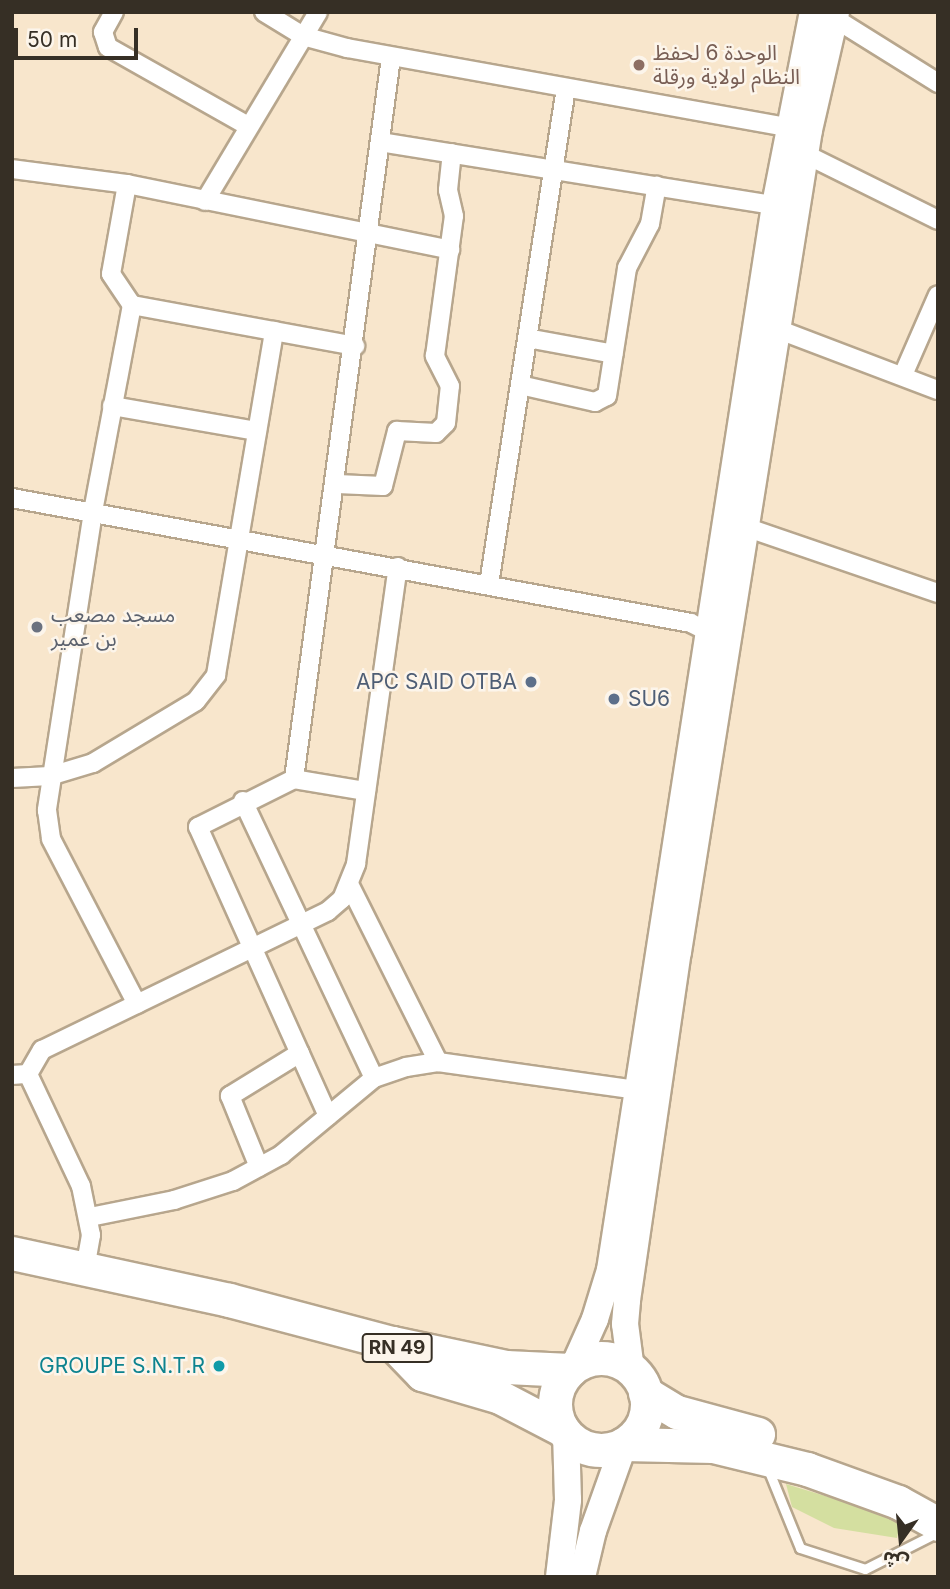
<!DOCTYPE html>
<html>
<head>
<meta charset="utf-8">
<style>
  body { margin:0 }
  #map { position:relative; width:950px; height:1589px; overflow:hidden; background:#f8e6cc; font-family:Inter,"Noto Sans Arabic",sans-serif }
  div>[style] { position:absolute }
  .green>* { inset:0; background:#d4dfa0 }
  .roads { filter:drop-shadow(2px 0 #b7a68d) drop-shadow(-2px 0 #b7a68d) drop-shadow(0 2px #b7a68d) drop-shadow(0 -2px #b7a68d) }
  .lane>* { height:9px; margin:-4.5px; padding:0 4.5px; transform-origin:4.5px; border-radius:4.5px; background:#fff }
  .street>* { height:18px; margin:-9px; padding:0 9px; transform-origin:9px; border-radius:9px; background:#fff }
  .secondary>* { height:26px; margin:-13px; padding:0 13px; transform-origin:13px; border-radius:13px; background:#fff }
  .highway>* { height:33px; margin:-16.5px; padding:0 16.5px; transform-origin:16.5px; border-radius:16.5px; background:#fff }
  .highway>.ring { margin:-16.5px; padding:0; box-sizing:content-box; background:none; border:33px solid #fff; border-radius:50% }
  .dots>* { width:19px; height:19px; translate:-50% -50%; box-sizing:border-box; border:4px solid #fcf5eb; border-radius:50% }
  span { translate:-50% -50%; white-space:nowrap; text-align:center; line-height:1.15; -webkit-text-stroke:5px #fcf5eb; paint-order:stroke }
  .shield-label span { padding:2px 5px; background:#fcf5eb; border:2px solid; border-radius:5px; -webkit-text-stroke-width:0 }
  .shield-label { font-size:19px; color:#362f25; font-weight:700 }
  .education-label { font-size:21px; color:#785e54 }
  .left { translate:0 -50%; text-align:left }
  .worship-label { font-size:21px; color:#5b616d }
  .service-label { font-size:21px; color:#4e5e75 }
  .right { translate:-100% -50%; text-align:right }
  .culture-label { font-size:21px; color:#0d838f }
  .frame { position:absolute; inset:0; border:14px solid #362f25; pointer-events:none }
  .north { position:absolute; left:866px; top:1505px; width:70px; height:70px; -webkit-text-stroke:5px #fcf5eb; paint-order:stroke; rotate:195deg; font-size:19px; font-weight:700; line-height:28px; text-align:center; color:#362f25 }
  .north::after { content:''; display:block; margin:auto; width:24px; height:32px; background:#362f25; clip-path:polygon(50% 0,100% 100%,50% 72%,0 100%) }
  .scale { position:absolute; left:14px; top:28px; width:124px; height:32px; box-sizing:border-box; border:4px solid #362f25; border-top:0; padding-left:9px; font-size:21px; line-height:24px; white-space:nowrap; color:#362f25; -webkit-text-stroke:5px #fcf5eb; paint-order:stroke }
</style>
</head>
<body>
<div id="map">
  <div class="green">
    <i style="clip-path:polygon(786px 1484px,901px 1519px,897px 1538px,834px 1528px,792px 1507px)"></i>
  </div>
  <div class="roads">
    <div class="lane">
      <i style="left:768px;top:1469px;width:85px;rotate:67.9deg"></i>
      <i style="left:800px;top:1548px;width:68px;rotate:17.9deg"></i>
      <i style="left:865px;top:1569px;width:82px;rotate:-26.9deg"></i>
    </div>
    <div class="street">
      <i style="left:114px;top:12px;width:23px;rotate:119deg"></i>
      <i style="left:103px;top:32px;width:16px;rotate:72deg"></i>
      <i style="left:108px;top:47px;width:161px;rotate:29.4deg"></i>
      <i style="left:264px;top:12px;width:46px;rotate:31.6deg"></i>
      <i style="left:303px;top:36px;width:46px;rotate:15.3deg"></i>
      <i style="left:347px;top:48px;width:450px;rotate:10.2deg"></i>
      <i style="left:834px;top:18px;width:123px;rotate:32deg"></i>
      <i style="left:380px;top:142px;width:400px;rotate:9.1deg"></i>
      <i style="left:805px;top:154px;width:148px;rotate:26.4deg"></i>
      <i style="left:12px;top:169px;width:116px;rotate:7.4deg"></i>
      <i style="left:127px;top:184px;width:330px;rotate:11.5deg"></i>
      <i style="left:127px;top:184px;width:91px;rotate:100.1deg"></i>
      <i style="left:111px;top:274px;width:37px;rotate:56deg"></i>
      <i style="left:132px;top:305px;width:211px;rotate:100.7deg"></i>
      <i style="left:93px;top:512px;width:302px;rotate:98.8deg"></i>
      <i style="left:47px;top:810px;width:29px;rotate:82deg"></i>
      <i style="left:51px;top:839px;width:186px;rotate:62.5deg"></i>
      <i style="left:205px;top:201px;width:220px;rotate:-59.1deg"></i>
      <i style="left:132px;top:305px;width:227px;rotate:10.4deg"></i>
      <i style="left:777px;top:329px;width:172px;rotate:20.8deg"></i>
      <i style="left:527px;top:338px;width:88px;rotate:10.4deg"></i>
      <i style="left:903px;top:375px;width:87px;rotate:-66.4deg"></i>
      <i style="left:520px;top:385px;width:77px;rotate:12.8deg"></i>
      <i style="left:595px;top:402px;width:13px;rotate:-27deg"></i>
      <i style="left:607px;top:396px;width:130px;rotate:-81.1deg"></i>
      <i style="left:627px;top:268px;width:50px;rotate:-62.4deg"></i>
      <i style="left:650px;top:224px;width:39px;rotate:-80deg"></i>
      <i style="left:112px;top:406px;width:147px;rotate:9.8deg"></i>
      <i style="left:337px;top:484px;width:46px;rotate:2.5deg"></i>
      <i style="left:383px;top:486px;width:57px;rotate:-75.7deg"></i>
      <i style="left:397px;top:431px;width:39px;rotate:3deg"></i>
      <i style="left:436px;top:433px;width:14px;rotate:-45deg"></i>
      <i style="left:446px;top:423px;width:37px;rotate:-84deg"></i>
      <i style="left:450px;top:386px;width:34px;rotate:-117deg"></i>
      <i style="left:435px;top:356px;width:141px;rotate:-82.3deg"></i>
      <i style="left:454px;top:216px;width:27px;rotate:-103deg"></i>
      <i style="left:448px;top:190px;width:37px;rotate:-84deg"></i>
      <i style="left:12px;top:498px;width:690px;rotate:10.43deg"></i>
      <i style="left:691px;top:623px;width:30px;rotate:27deg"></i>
      <i style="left:745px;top:527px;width:204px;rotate:18.9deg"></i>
      <i style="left:489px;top:584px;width:502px;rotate:-81.18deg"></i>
      <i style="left:12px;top:778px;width:38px;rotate:-3deg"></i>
      <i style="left:50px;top:776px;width:45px;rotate:-16.8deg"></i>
      <i style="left:93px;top:763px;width:120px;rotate:-31deg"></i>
      <i style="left:196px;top:701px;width:33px;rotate:-52deg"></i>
      <i style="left:216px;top:675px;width:349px;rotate:-80.4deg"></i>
      <i style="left:294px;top:779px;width:727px;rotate:-82.34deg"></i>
      <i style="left:243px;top:801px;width:306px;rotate:64.7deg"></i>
      <i style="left:350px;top:886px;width:197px;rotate:63.4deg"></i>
      <i style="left:28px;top:1074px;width:124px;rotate:64.7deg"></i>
      <i style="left:81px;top:1186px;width:50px;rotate:78.5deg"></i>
      <i style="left:91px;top:1235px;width:34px;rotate:100deg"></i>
      <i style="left:12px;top:1075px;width:16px;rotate:-4deg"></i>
      <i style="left:28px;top:1074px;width:28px;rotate:-60deg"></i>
      <i style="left:42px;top:1050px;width:318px;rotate:-25.9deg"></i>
      <i style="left:328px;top:911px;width:18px;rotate:-41deg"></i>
      <i style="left:342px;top:899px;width:38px;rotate:-68deg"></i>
      <i style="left:356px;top:864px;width:300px;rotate:-82deg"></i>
      <i style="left:328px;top:1116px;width:317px;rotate:-114.2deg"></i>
      <i style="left:198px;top:827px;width:107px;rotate:-26.6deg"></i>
      <i style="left:294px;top:779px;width:73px;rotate:9.5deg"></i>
      <i style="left:259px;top:1167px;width:77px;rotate:-112.2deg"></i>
      <i style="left:230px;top:1096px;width:82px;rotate:-31.6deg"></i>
      <i style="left:90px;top:1217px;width:86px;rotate:-11.4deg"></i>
      <i style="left:174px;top:1200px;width:62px;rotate:-17.9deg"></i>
      <i style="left:233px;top:1181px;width:55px;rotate:-28.4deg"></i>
      <i style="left:281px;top:1155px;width:121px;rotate:-39.6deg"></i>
      <i style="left:374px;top:1078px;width:34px;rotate:-19deg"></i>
      <i style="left:406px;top:1067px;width:32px;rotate:-9deg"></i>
      <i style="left:438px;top:1062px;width:200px;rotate:8deg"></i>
    </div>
    <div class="secondary">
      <i style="left:574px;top:1366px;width:51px;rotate:-65.9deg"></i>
      <i style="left:595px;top:1319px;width:51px;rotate:-73deg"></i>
      <i style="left:610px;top:1270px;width:1078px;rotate:-81.19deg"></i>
      <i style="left:775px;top:205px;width:197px;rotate:-78.9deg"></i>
      <i style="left:631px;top:1370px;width:46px;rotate:-97.4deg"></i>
      <i style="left:625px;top:1324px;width:24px;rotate:-85deg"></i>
      <i style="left:627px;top:1300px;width:352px;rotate:-81.7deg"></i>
      <i style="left:678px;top:952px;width:832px;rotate:-80.95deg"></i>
      <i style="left:809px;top:130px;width:121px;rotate:-77.1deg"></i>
      <i style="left:559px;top:1577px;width:78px;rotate:-83.3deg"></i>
      <i style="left:568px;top:1500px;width:66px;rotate:-91.7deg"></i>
      <i style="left:582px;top:1577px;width:47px;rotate:-76.6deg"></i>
      <i style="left:593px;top:1531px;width:92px;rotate:-70.4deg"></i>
    </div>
    <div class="highway">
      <i style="left:12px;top:1253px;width:222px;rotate:12.2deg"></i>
      <i style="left:229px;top:1300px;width:169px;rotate:14.8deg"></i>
      <i class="ring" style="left:555px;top:1358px;width:59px;height:59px"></i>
      <i style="left:645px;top:1393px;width:37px;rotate:31deg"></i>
      <i style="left:677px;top:1412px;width:84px;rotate:15.2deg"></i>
      <i style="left:563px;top:1430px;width:71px;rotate:-152.4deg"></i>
      <i style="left:500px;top:1397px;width:81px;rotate:-163.6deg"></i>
      <i style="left:422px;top:1374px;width:43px;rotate:-134.1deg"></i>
      <i style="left:392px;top:1343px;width:116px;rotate:11.9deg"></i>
      <i style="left:506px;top:1367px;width:64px;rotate:2.7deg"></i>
      <i style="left:624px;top:1444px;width:89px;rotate:1.3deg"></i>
      <i style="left:713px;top:1446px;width:97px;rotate:13.7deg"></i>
      <i style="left:807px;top:1469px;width:97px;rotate:19.9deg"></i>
      <i style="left:898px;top:1502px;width:46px;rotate:28.8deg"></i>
    </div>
  </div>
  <div class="dots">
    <i style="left:639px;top:65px;background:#8d6e63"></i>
    <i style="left:37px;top:627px;background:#6b7280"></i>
    <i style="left:531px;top:682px;background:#5c6f8a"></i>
    <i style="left:614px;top:699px;background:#5c6f8a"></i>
    <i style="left:219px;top:1366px;background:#0f9aa8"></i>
  </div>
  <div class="shield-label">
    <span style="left:397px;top:1348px">RN 49</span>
  </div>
  <div class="education-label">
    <span class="left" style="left:653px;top:65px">الوحدة 6 لحفظ<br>النظام لولاية ورقلة</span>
  </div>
  <div class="worship-label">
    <span class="left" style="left:51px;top:627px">مسجد مصعب<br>بن عمير</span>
  </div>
  <div class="service-label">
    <span class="right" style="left:517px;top:682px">APC SAID OTBA</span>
    <span class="left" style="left:628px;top:699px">SU6</span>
  </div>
  <div class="culture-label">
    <span class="right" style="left:205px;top:1366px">GROUPE S.N.T.R</span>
  </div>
  <div class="frame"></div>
  <div class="north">ش</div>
  <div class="scale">50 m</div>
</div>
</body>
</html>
